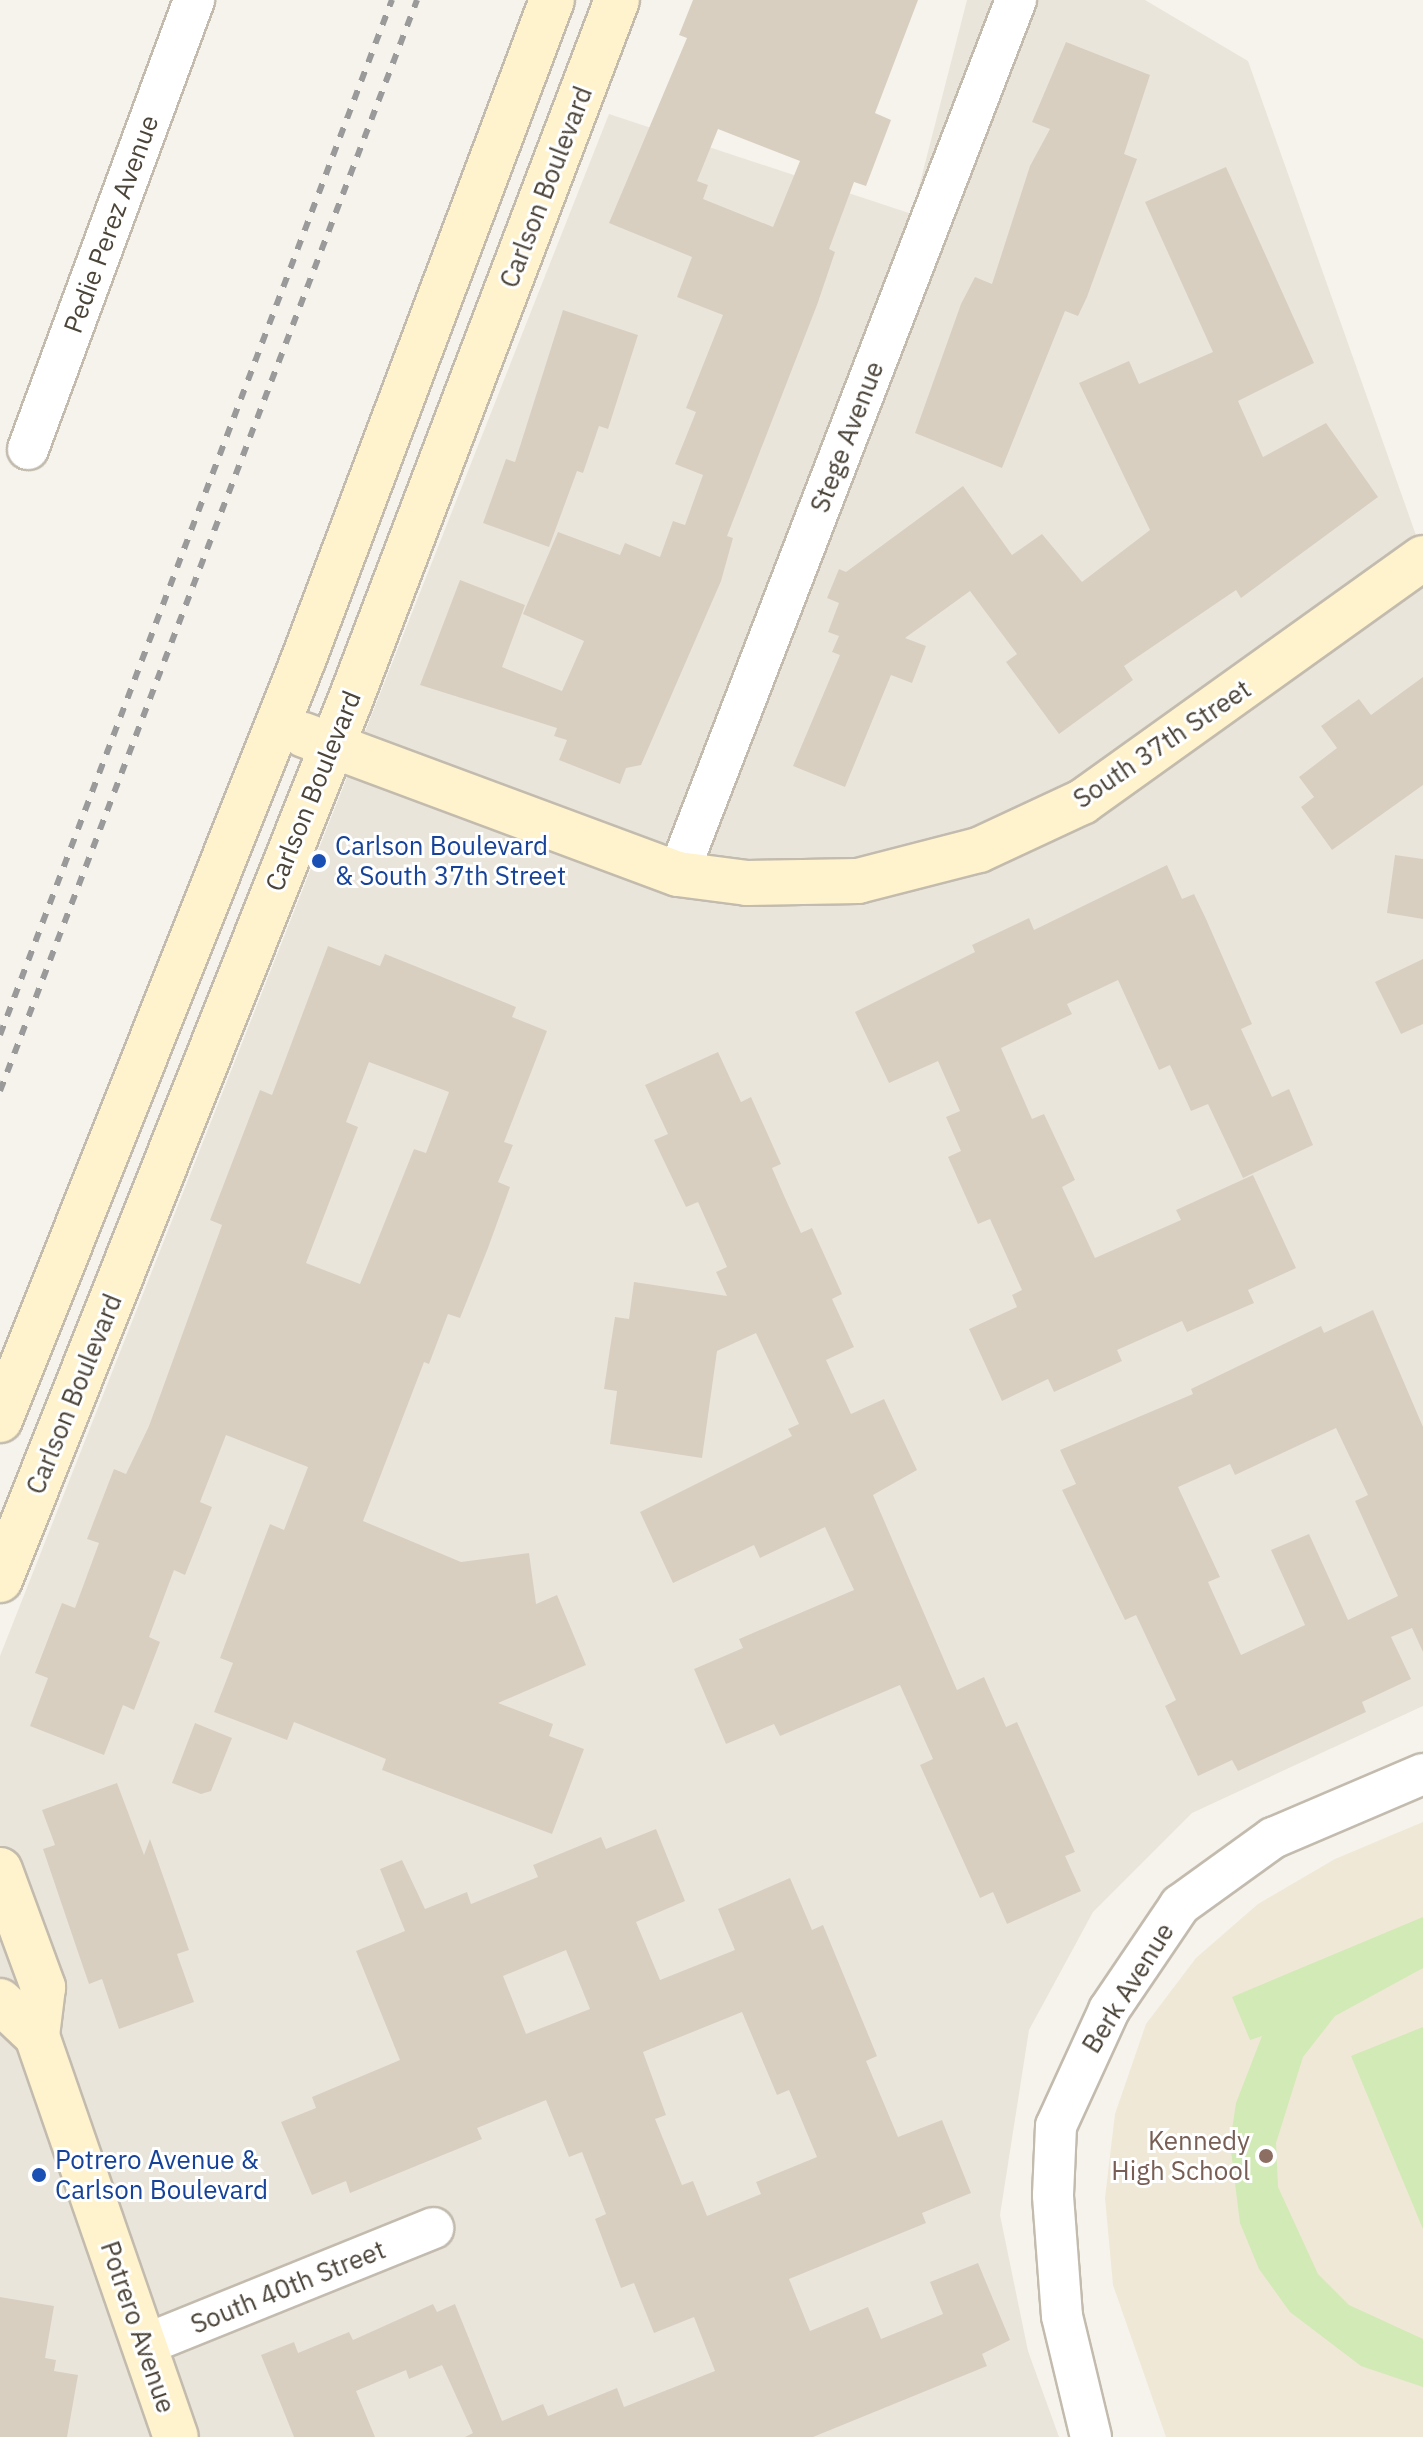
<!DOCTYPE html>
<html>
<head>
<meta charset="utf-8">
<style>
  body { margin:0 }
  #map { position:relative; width:1423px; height:2437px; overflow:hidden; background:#f6f3ec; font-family:"IBM Plex Sans",sans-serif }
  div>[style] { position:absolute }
  .residential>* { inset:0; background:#eae5da }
  .education>* { inset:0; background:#efe8d6 }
  .green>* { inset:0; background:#d2eab5 }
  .building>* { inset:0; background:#d8cfc1 }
  .roads { filter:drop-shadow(2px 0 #c2bbae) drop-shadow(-2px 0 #c2bbae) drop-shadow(0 2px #c2bbae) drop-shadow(0 -2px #c2bbae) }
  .street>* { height:40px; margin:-20px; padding:0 20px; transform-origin:20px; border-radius:20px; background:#fff }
  .secondary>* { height:44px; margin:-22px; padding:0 22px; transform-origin:22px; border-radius:22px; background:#fff3cd }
  .rail>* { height:6px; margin-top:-3px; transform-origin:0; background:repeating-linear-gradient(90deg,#9a9a9a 0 10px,transparent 0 20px) }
  .dots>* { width:22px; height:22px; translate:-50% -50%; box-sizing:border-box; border:4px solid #fff; border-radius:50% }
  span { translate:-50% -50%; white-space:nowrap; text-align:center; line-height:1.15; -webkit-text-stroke:6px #fff; paint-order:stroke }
  .street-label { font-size:26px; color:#4b4439 }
  .transit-label { font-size:26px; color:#164399 }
  .left { translate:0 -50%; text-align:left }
  .education-label { font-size:26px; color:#785e54 }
  .right { translate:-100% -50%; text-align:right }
</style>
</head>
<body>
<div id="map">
  <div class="residential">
    <i style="clip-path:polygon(967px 0,1145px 0,1248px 61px,1423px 555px,1423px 1706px,1192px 1813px,1093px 1912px,1029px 2030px,1000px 2215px,1028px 2351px,1059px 2437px,0 2437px,0 1656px,609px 114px,912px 214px)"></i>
  </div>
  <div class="education">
    <i style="clip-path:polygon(1423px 1822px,1423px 2437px,1166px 2437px,1113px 2285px,1105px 2198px,1115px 2114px,1146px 2024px,1196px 1958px,1258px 1904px,1335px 1859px)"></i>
  </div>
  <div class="green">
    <i style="clip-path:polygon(1423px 1917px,1423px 1968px,1335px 2016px,1303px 2057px,1276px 2143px,1278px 2187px,1318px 2274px,1349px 2305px,1423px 2339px,1423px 2387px,1361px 2366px,1290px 2312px,1259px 2269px,1240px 2223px,1230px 2143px,1236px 2103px,1262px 2036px,1250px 2040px,1232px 1997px)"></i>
    <i style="clip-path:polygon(1423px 2027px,1423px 2229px,1351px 2056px)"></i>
  </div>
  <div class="building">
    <i style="clip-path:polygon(evenodd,693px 0,918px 0,875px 113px,891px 120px,866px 186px,854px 182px,829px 249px,835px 252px,817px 305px,727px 536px,733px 538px,721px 581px,641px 765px,626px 768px,620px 784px,559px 760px,567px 740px,554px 736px,557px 728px,420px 685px,460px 580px,525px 605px,502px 667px,562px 691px,584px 641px,523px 614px,558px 532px,620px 555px,625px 543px,660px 557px,673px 521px,685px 525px,703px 475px,675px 464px,696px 412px,686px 408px,723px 315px,677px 297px,692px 257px,609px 223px,687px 38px,679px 35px,693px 0,718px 129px,800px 161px,773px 227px,703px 199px,708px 185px,697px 181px,718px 129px)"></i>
    <i style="clip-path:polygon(1066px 42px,1150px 75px,1124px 154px,1137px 159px,1087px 297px,1078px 316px,1065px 311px,1002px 468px,915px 433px,961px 304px,975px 277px,992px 284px,1030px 166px,1050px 129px,1032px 122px)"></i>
    <i style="clip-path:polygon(1226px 167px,1314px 363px,1238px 401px,1263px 457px,1326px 423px,1378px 497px,1241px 598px,1236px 590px,1124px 666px,1133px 680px,1059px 734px,1006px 662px,1017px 654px,970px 591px,905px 638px,926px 646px,912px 683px,891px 675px,845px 787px,793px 766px,840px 655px,832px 652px,839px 636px,828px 632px,839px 603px,827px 598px,839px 569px,846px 572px,963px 486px,1012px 555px,1042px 534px,1082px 582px,1150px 530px,1079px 383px,1129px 361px,1139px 384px,1213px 352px,1145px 202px)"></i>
    <i style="clip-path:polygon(563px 310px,638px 335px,608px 429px,599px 426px,583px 473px,577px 471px,549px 547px,483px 523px,506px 459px,515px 462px)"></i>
    <i style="clip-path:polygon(1423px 677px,1423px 785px,1332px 850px,1301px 807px,1314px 797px,1299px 777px,1337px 748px,1321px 726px,1359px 699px,1371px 715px)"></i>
    <i style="clip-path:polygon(1395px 855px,1423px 859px,1423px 919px,1387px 913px)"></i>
    <i style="clip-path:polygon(1167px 865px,1182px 899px,1194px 894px,1206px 919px,1252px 1024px,1241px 1029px,1272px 1097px,1289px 1089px,1313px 1145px,1243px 1178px,1208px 1104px,1191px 1111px,1170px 1065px,1159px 1070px,1118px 980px,1067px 1004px,1072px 1014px,1001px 1048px,1032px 1119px,1044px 1114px,1075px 1180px,1062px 1187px,1095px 1258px,1181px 1220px,1176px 1210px,1253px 1175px,1296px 1268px,1248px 1290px,1254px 1303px,1187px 1332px,1182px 1321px,1117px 1350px,1122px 1361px,1054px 1392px,1048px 1379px,1002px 1401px,969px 1329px,1017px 1307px,1012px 1295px,1022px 1290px,990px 1219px,978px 1224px,948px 1157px,961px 1151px,946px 1117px,960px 1111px,938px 1061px,889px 1083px,855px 1012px,975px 952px,972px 945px,1029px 918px,1034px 930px)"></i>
    <i style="clip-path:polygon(evenodd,328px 946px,380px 966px,385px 954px,415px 966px,516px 1007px,512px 1017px,547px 1031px,504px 1142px,513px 1145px,498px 1182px,510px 1187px,488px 1248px,460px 1318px,448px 1314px,429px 1364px,424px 1362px,363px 1521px,461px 1562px,529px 1553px,536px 1604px,557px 1595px,586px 1665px,498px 1703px,553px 1724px,549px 1736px,584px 1749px,552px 1834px,382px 1770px,386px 1759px,294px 1722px,287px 1740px,214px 1712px,233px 1663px,220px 1658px,259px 1553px,270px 1524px,284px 1530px,308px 1467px,226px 1435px,200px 1502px,212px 1507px,185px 1575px,174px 1570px,149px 1637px,160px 1642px,134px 1710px,123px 1705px,104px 1755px,30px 1726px,48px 1678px,35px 1673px,55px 1621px,62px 1603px,75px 1608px,99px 1543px,87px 1539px,114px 1469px,126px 1474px,149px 1426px,222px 1225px,210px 1220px,260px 1090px,272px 1095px,328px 946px,369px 1062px,449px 1092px,426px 1153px,414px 1149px,360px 1284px,306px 1263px,358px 1127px,346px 1122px,369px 1062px)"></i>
    <i style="clip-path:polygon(1423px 959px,1423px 1024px,1401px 1034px,1375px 982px)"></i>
    <i style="clip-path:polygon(718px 1052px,741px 1102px,751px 1097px,781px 1164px,772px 1168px,785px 1198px,801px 1233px,812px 1228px,842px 1294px,832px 1299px,854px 1347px,826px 1360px,851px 1414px,884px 1399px,917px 1470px,873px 1495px,957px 1690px,984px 1677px,1006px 1727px,1017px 1722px,1075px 1852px,1065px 1856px,1081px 1891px,1007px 1924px,993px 1892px,980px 1898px,920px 1765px,933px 1759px,900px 1685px,780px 1736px,774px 1724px,726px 1744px,694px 1669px,743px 1648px,739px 1639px,854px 1590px,825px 1527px,760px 1558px,754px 1545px,673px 1583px,640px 1512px,792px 1436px,788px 1429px,799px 1424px,756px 1333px,717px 1351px,702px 1458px,610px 1444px,617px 1391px,604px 1389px,609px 1355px,615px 1317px,629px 1319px,634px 1282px,727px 1296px,716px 1272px,727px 1267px,698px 1202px,686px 1207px,654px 1140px,668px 1134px,645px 1085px)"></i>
    <i style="clip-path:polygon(evenodd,1373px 1310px,1423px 1427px,1423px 1652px,1412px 1628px,1391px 1637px,1411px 1679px,1362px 1702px,1366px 1712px,1238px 1771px,1232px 1760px,1198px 1776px,1165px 1706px,1176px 1700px,1136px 1615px,1125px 1620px,1062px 1490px,1076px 1484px,1060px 1450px,1193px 1394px,1191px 1389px,1321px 1326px,1324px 1333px,1373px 1310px,1336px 1428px,1368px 1495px,1355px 1501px,1398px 1596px,1348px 1620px,1309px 1534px,1271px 1550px,1305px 1625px,1241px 1655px,1208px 1582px,1220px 1577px,1178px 1487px,1230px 1464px,1235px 1475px,1336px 1428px)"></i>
    <i style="clip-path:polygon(195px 1723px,232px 1738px,211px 1791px,201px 1794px,172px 1783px)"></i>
    <i style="clip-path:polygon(117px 1783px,144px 1855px,150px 1839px,189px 1950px,177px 1954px,194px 2002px,119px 2029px,102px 1979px,89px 1984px,80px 1958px,43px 1849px,55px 1845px,42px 1810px)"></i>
    <i style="clip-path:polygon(evenodd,656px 1829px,685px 1901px,636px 1922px,660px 1980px,735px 1950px,718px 1909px,790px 1878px,812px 1930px,823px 1925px,877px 2056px,866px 2061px,898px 2137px,942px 2120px,971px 2193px,922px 2213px,926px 2223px,789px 2279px,810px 2331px,868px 2307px,881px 2339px,943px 2314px,930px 2282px,978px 2263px,1010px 2340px,982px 2354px,987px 2366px,813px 2437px,465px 2437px,473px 2433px,442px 2365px,409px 2379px,406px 2370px,356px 2391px,375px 2437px,294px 2437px,261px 2355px,294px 2342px,298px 2353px,349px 2332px,353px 2340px,433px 2304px,437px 2312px,455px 2304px,502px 2421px,543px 2404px,548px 2416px,617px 2388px,624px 2407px,715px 2371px,694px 2317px,654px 2333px,634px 2283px,621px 2288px,595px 2219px,606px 2214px,582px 2152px,569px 2157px,546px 2100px,477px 2128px,482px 2139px,350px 2193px,346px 2181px,312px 2195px,281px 2122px,316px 2108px,312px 2097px,400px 2060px,356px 1951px,405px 1931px,380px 1869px,402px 1860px,425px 1909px,467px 1892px,471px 1904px,538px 1877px,533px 1865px,601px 1837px,606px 1849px,656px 1829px,566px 1950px,590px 2009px,526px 2034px,503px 1976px,566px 1950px,656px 1829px,742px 2012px,777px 2095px,789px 2090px,817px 2157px,756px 2182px,761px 2194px,707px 2216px,693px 2181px,682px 2185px,655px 2119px,666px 2115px,643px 2052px,742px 2012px)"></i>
    <i style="clip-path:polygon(0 2297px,54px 2306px,45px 2358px,56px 2360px,54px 2371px,78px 2375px,67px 2437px,0 2437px)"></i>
  </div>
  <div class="roads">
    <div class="street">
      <i style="left:28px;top:449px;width:479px;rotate:-69.7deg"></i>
      <i style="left:678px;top:874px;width:937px;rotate:-68.86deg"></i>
      <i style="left:144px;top:2345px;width:312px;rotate:-22deg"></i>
      <i style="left:1091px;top:2437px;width:124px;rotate:-103.5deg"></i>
      <i style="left:1062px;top:2316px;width:121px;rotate:-94.3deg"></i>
      <i style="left:1053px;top:2195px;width:69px;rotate:-87.5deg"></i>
      <i style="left:1056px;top:2126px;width:128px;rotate:-65.4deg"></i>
      <i style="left:1109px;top:2010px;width:127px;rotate:-55.9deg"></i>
      <i style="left:1180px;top:1905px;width:115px;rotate:-35.8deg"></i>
      <i style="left:1273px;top:1838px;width:163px;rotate:-23.1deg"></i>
    </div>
    <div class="secondary">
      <i style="left:304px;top:735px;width:399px;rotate:20.4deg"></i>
      <i style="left:678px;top:874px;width:70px;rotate:7.4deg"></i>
      <i style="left:747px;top:883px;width:111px;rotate:-1deg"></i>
      <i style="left:858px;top:881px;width:125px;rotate:-14.4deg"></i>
      <i style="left:979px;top:850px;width:114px;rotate:-25deg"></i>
      <i style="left:1082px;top:802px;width:419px;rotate:-35.6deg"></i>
      <i style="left:0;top:1420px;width:820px;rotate:-68.25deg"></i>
      <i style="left:304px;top:658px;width:703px;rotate:-69.35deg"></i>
      <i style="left:0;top:1580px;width:946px;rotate:-68.29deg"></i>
      <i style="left:350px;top:701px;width:750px;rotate:-69.15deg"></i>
      <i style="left:0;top:1870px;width:125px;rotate:69.8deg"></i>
      <i style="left:43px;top:1987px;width:49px;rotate:97deg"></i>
      <i style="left:37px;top:2036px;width:424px;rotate:70.9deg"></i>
      <i style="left:0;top:2001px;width:51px;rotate:43.4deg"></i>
    </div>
  </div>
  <div class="rail">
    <i style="left:0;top:1035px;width:1107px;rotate:-69.26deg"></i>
    <i style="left:0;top:1091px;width:1168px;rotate:-69.08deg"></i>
  </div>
  <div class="dots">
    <i style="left:319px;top:861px;background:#1a4fb4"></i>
    <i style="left:1266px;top:2156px;background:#8d6e63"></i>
    <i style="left:39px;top:2175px;background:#1a4fb4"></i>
  </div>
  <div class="street-label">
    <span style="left:546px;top:187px;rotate:-69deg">Carlson Boulevard</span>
    <span style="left:111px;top:224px;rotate:-70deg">Pedie Perez Avenue</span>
    <span style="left:847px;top:437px;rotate:-69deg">Stege Avenue</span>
    <span style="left:1162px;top:744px;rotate:-34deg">South 37th Street</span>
    <span style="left:313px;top:791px;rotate:-68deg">Carlson Boulevard</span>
    <span style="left:74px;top:1394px;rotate:-68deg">Carlson Boulevard</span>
    <span style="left:1128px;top:1988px;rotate:-58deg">Berk Avenue</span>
    <span style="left:288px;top:2287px;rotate:-22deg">South 40th Street</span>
    <span style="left:138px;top:2327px;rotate:71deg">Potrero Avenue</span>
  </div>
  <div class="transit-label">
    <span class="left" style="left:335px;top:861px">Carlson Boulevard<br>&amp; South 37th Street</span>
    <span class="left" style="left:55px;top:2175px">Potrero Avenue &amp;<br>Carlson Boulevard</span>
  </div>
  <div class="education-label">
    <span class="right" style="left:1250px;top:2156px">Kennedy<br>High School</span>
  </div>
</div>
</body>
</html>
